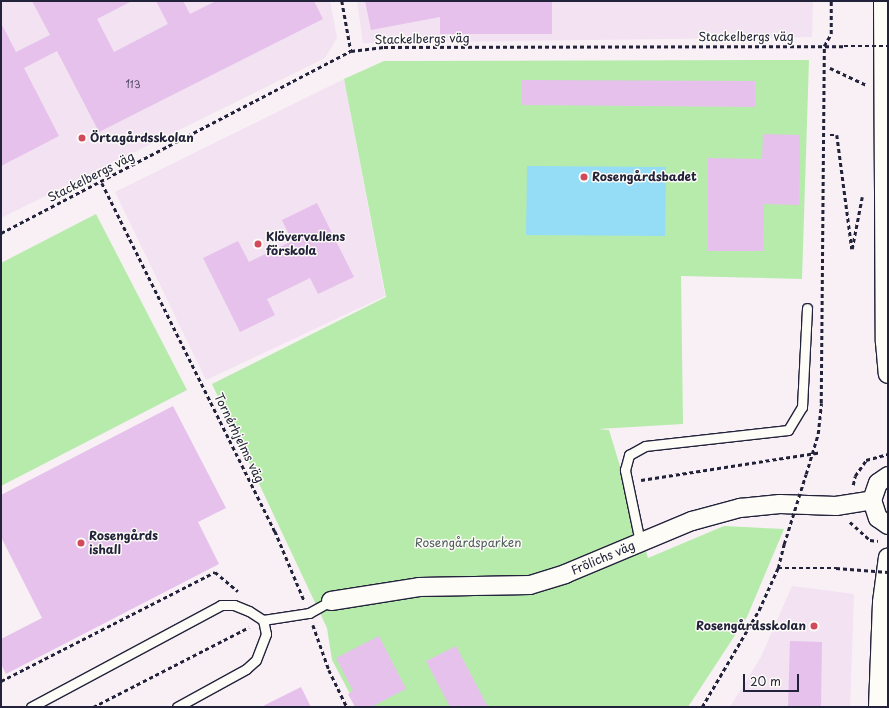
<!DOCTYPE html>
<html>
<head>
<meta charset="utf-8">
<style>
  body { margin:0 }
  #map { position:relative; width:889px; height:708px; overflow:hidden; background:#f8f0f5; font-family:"Playpen Sans",sans-serif }
  div>[style] { position:absolute }
  .built>* { inset:0; background:#f2e2f2 }
  .green>* { inset:0; background:#b7ebac }
  .water>* { inset:0; background:#95dcf7 }
  .building>* { inset:0; background:#e5c1ec }
  .path>* { height:2.5px; margin-top:-1.25px; transform-origin:0; background:repeating-linear-gradient(90deg,#22223b 0 4px,transparent 0 7px) }
  .roads { filter:drop-shadow(1px 0 #22223b) drop-shadow(-1px 0 #22223b) drop-shadow(0 1px #22223b) drop-shadow(0 -1px #22223b) }
  .service>* { height:9px; margin:-4.5px; padding:0 4.5px; transform-origin:4.5px; border-radius:4.5px; background:#fdfcf7 }
  .minor>* { height:18px; margin:-9px; padding:0 9px; transform-origin:9px; border-radius:9px; background:#fdfcf7 }
  .path-bridge>* { height:2.5px; margin-top:-1.25px; transform-origin:0; background:repeating-linear-gradient(90deg,#22223b 0 4px,transparent 0 7px) }
  .dots>* { width:11px; height:11px; translate:-50% -50%; box-sizing:border-box; border:2px solid #fdfcf7; border-radius:50% }
  span { translate:-50% -50%; white-space:nowrap; text-align:center; line-height:1.15; -webkit-text-stroke:3px #fdfcf7; paint-order:stroke }
  .number-label { font-size:10px; color:#534a67 }
  .number-label span { -webkit-text-stroke-width:0 }
  .street-label { font-size:12px; color:#22223b }
  .poi-label { font-size:12px; color:#22223b; font-weight:700 }
  .left { translate:0 -50%; text-align:left }
  .right { translate:-100% -50%; text-align:right }
  .park-label { font-size:12px; color:#4f5e5d }
  .frame { position:absolute; inset:0; border:2px solid #22223b; pointer-events:none }
  .scale { position:absolute; left:743px; top:674px; width:56px; height:18px; box-sizing:border-box; border:2px solid #22223b; border-top:0; padding-left:5px; font-size:12px; line-height:14px; white-space:nowrap; color:#22223b; -webkit-text-stroke:3px #fdfcf7; paint-order:stroke }
</style>
</head>
<body>
<div id="map">
  <div class="built">
    <i style="clip-path:polygon(1px 1px,330px 1px,337px 38px,325px 58px,1px 218px)"></i>
    <i style="clip-path:polygon(357px 1px,813px 1px,812px 37px,363px 43px)"></i>
    <i style="clip-path:polygon(344px 79px,385px 296px,206px 380px,115px 192px)"></i>
    <i style="clip-path:polygon(792px 586px,854px 594px,850px 707px,730px 707px,761px 657px)"></i>
  </div>
  <div class="green">
    <i style="clip-path:polygon(809px 60px,802px 279px,681px 276px,683px 424px,598px 429px,609px 430px,648px 558px,724px 526px,784px 529px,747px 617px,688px 707px,357px 707px,332px 660px,327px 628px,212px 384px,386px 297px,344px 79px,384px 61px)"></i>
    <i style="clip-path:polygon(96px 214px,187px 390px,1px 486px,1px 263px)"></i>
  </div>
  <div class="water">
    <i style="clip-path:polygon(527px 166px,666px 167px,665px 236px,526px 235px)"></i>
  </div>
  <div class="building">
    <i style="clip-path:polygon(32px 1px,132px 1px,97px 19px,114px 52px,168px 24px,156px 1px,183px 1px,190px 14px,216px 1px,314px 1px,323px 19px,99px 132px,57px 51px,24px 68px,59px 136px,1px 166px,1px 23px,16px 52px,50px 35px)"></i>
    <i style="clip-path:polygon(365px 1px,552px 1px,552px 34px,440px 34px,440px 17px,371px 30px)"></i>
    <i style="clip-path:polygon(522px 80px,755px 81px,755px 107px,522px 105px)"></i>
    <i style="clip-path:polygon(763px 134px,800px 135px,799px 205px,764px 204px,763px 251px,708px 251px,708px 158px,762px 159px)"></i>
    <i style="clip-path:polygon(317px 203px,354px 277px,318px 294px,310px 278px,267px 299px,275px 315px,240px 332px,203px 258px,238px 241px,249px 262px,292px 241px,282px 220px)"></i>
    <i style="clip-path:polygon(173px 406px,226px 508px,198px 522px,219px 564px,6px 674px,1px 664px,1px 639px,42px 618px,1px 537px,1px 495px)"></i>
    <i style="clip-path:polygon(379px 636px,406px 689px,371px 707px,355px 707px,348px 694px,353px 691px,336px 658px)"></i>
    <i style="clip-path:polygon(790px 641px,822px 642px,821px 707px,788px 707px)"></i>
    <i style="clip-path:polygon(456px 646px,488px 707px,450px 707px,426px 661px)"></i>
    <i style="clip-path:polygon(301px 687px,311px 707px,261px 707px)"></i>
  </div>
  <div class="path">
    <i style="left:342px;top:1px;width:51px;rotate:79.8deg"></i>
    <i style="left:830px;top:68px;width:40px;rotate:25deg"></i>
    <i style="left:830px;top:135px;width:7px"></i>
    <i style="left:837px;top:135px;width:115px;rotate:82.5deg"></i>
    <i style="left:852px;top:249px;width:53px;rotate:-79.1deg"></i>
    <i style="left:102px;top:183px;width:389px;rotate:63.6deg"></i>
    <i style="left:275px;top:531px;width:75px;rotate:67.2deg"></i>
    <i style="left:1px;top:233px;width:394px;rotate:-27.5deg"></i>
    <i style="left:351px;top:51px;width:33px;rotate:-7deg"></i>
    <i style="left:384px;top:47px;width:460px;rotate:-0.1deg"></i>
    <i style="left:806px;top:474px;width:42px;rotate:-73.3deg"></i>
    <i style="left:818px;top:434px;width:31px;rotate:-84deg"></i>
    <i style="left:821px;top:403px;width:357px;rotate:-89.5deg"></i>
    <i style="left:824px;top:46px;width:14px;rotate:-60deg"></i>
    <i style="left:831px;top:34px;width:33px;rotate:-90deg"></i>
    <i style="left:641px;top:480px;width:182px;rotate:-8.8deg"></i>
    <i style="left:853px;top:485px;width:9px;rotate:-77deg"></i>
    <i style="left:855px;top:476px;width:19px;rotate:-55deg"></i>
    <i style="left:866px;top:460px;width:23px;rotate:-15deg"></i>
    <i style="left:850px;top:522px;width:27px;rotate:42deg"></i>
    <i style="left:870px;top:540px;width:8px;rotate:7deg"></i>
    <i style="left:778px;top:568px;width:58px"></i>
    <i style="left:313px;top:625px;width:48px;rotate:70.4deg"></i>
    <i style="left:329px;top:670px;width:41px;rotate:64.1deg"></i>
    <i style="left:1px;top:681px;width:240px;rotate:-27deg"></i>
    <i style="left:215px;top:572px;width:30px;rotate:40deg"></i>
    <i style="left:93px;top:707px;width:175px;rotate:-27.1deg"></i>
    <i style="left:702px;top:707px;width:113px;rotate:-59.6deg"></i>
    <i style="left:759px;top:610px;width:46px;rotate:-65.7deg"></i>
    <i style="left:778px;top:568px;width:25px;rotate:-76deg"></i>
  </div>
  <div class="roads">
    <div class="service">
      <i style="left:640px;top:542px;width:74px;rotate:-101.8deg"></i>
      <i style="left:625px;top:470px;width:16px;rotate:-75deg"></i>
      <i style="left:629px;top:455px;width:18px;rotate:-29deg"></i>
      <i style="left:645px;top:446px;width:144px;rotate:-6.4deg"></i>
      <i style="left:788px;top:430px;width:27px;rotate:-59deg"></i>
      <i style="left:802px;top:407px;width:99px;rotate:-87.1deg"></i>
      <i style="left:31px;top:707px;width:216px;rotate:-28.2deg"></i>
      <i style="left:221px;top:605px;width:13px"></i>
      <i style="left:234px;top:605px;width:16px;rotate:22deg"></i>
      <i style="left:249px;top:611px;width:17px;rotate:33deg"></i>
      <i style="left:263px;top:620px;width:47px;rotate:-8.7deg"></i>
      <i style="left:309px;top:613px;width:25px;rotate:-29deg"></i>
      <i style="left:177px;top:707px;width:79px;rotate:-28.8deg"></i>
      <i style="left:246px;top:669px;width:13px;rotate:-42deg"></i>
      <i style="left:256px;top:660px;width:28px;rotate:-69deg"></i>
      <i style="left:266px;top:634px;width:14px;rotate:-102deg"></i>
    </div>
    <div class="minor">
      <i style="left:883px;top:1px;width:341px;rotate:89.7deg"></i>
      <i style="left:885px;top:342px;width:32px;rotate:85deg"></i>
      <i style="left:888px;top:476px;width:12px;rotate:145deg"></i>
      <i style="left:878px;top:483px;width:18px;rotate:109deg"></i>
      <i style="left:872px;top:500px;width:19px;rotate:72deg"></i>
      <i style="left:878px;top:518px;width:12px;rotate:35deg"></i>
      <i style="left:331px;top:601px;width:89px;rotate:-9deg"></i>
      <i style="left:419px;top:587px;width:111px;rotate:-1deg"></i>
      <i style="left:530px;top:585px;width:37px;rotate:-17deg"></i>
      <i style="left:565px;top:574px;width:138px;rotate:-22.7deg"></i>
      <i style="left:692px;top:521px;width:50px;rotate:-15.2deg"></i>
      <i style="left:740px;top:508px;width:40px;rotate:-5.7deg"></i>
      <i style="left:780px;top:504px;width:56px;rotate:2deg"></i>
      <i style="left:836px;top:506px;width:36px;rotate:-9deg"></i>
      <i style="left:878px;top:707px;width:105px;rotate:-87.8deg"></i>
      <i style="left:882px;top:602px;width:45px;rotate:-82.4deg"></i>
    </div>
  </div>
  <div class="path-bridge">
    <i style="left:844px;top:46px;width:44px"></i>
    <i style="left:784px;top:544px;width:73px;rotate:-72.6deg"></i>
    <i style="left:836px;top:568px;width:52px;rotate:4.4deg"></i>
  </div>
  <div class="dots">
    <i style="left:82px;top:138px;background:#d1495b"></i>
    <i style="left:584px;top:177px;background:#d1495b"></i>
    <i style="left:258px;top:244px;background:#d1495b"></i>
    <i style="left:81px;top:543px;background:#d1495b"></i>
    <i style="left:814px;top:626px;background:#d1495b"></i>
  </div>
  <div class="number-label">
    <span style="left:133px;top:84px">113</span>
  </div>
  <div class="street-label">
    <span style="left:746px;top:37px">Stackelbergs väg</span>
    <span style="left:422px;top:39px;rotate:-1deg">Stackelbergs väg</span>
    <span style="left:91px;top:177px;rotate:-27deg">Stackelbergs väg</span>
    <span style="left:239px;top:438px;rotate:64deg">Tornérhjelms väg</span>
    <span style="left:603px;top:558px;rotate:-23deg">Frölichs väg</span>
  </div>
  <div class="poi-label">
    <span class="left" style="left:90px;top:138px">Örtagårdsskolan</span>
    <span class="left" style="left:592px;top:177px">Rosengårdsbadet</span>
    <span class="left" style="left:266px;top:244px">Klövervallens<br>förskola</span>
    <span class="left" style="left:89px;top:543px">Rosengårds<br>ishall</span>
    <span class="right" style="left:806px;top:626px">Rosengårdsskolan</span>
  </div>
  <div class="park-label">
    <span style="left:468px;top:543px">Rosengårdsparken</span>
  </div>
  <div class="frame"></div>
  <div class="scale">20 m</div>
</div>
</body>
</html>
